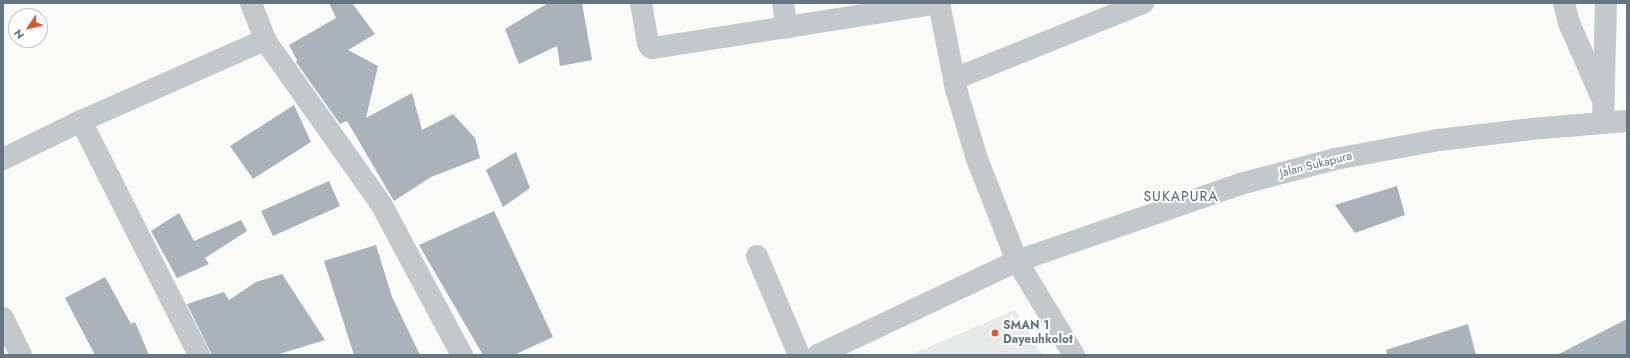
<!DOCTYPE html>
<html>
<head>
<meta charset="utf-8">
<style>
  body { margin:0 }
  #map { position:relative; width:1630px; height:358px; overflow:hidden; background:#fafaf8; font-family:Jost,sans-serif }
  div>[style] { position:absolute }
  .built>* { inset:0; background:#e8e9e9 }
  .building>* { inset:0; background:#aab3b9 }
  .minor>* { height:22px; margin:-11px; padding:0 11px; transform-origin:11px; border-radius:11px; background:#c3c8cc }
  .dots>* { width:11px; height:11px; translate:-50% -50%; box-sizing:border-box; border:2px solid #fff; border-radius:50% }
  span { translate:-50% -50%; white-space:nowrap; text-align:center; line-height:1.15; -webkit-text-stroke:4px #fff; paint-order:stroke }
  .street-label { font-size:12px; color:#657683 }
  .poi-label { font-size:12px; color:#657683; font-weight:700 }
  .left { translate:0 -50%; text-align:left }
  .quarter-label { font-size:14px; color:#57646e; letter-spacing:1px }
  .frame { position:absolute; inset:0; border:4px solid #657683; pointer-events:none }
  .north { position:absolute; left:8px; top:8px; width:40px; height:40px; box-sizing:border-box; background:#fff; border:1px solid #c1c8cd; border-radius:50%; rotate:235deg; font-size:11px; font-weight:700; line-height:16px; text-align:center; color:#657683 }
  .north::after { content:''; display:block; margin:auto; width:14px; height:18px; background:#e4572e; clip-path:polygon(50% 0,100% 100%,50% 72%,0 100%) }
</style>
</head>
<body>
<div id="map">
  <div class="built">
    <i style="clip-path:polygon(1015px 310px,1042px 355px,910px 355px)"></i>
  </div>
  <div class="building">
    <i style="clip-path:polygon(329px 3px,352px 3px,375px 34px,348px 50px,378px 66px,366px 118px,412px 93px,422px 130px,453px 114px,475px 138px,480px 158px,431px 177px,394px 201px,347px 121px,340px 124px,296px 62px,297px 60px,289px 45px,336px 18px)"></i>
    <i style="clip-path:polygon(548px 3px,582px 3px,592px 60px,560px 66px,557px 46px,519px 64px,505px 29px)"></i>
    <i style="clip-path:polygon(294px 105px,311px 142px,253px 179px,230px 146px)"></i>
    <i style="clip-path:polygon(516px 152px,530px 188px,503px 207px,486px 170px)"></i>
    <i style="clip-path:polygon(329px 181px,340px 206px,273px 236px,261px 211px)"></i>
    <i style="clip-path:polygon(1397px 186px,1405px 215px,1355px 233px,1335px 205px)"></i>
    <i style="clip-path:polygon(494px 211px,553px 337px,514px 355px,483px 355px,419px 245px)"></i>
    <i style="clip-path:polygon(179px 213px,194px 241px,241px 220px,247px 231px,205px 258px,209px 264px,177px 278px,151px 231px)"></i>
    <i style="clip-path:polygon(376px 245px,392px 297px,420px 355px,354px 355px,324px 261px)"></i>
    <i style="clip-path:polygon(282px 274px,325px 340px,276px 355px,212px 355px,187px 304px,224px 292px,229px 300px,256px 282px)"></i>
    <i style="clip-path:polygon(105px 277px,131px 324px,135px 322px,149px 355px,95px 355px,65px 298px)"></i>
    <i style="clip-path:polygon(1627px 319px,1627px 355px,1557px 355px)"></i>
    <i style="clip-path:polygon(1468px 324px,1476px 355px,1387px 355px,1386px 350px)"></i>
  </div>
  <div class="minor">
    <i style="left:251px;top:3px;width:40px;rotate:69deg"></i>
    <i style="left:265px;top:40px;width:201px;rotate:54.7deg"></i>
    <i style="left:381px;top:204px;width:171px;rotate:61.8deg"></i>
    <i style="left:641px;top:3px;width:41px;rotate:80.1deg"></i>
    <i style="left:648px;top:43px;width:4px;rotate:63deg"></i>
    <i style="left:650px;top:47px;width:3px;rotate:18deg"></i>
    <i style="left:653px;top:48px;width:291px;rotate:-8.9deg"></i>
    <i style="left:783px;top:3px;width:25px;rotate:81deg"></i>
    <i style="left:939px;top:3px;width:88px;rotate:78.8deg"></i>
    <i style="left:956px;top:89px;width:73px;rotate:73.3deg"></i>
    <i style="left:977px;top:159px;width:110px;rotate:68.6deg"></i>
    <i style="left:1017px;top:261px;width:110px;rotate:58.8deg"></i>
    <i style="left:1564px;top:3px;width:21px;rotate:76deg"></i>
    <i style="left:1569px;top:23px;width:80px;rotate:66.3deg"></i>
    <i style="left:954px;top:79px;width:204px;rotate:-21.9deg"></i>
    <i style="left:81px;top:121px;width:262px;rotate:63.2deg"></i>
    <i style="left:1603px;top:123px;width:120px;rotate:-88.6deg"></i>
    <i style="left:3px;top:159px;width:87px;rotate:-26deg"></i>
    <i style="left:81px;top:121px;width:201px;rotate:-23.8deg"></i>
    <i style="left:757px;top:256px;width:108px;rotate:67deg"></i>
    <i style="left:3px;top:318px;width:41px;rotate:64.1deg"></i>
    <i style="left:818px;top:355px;width:220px;rotate:-25.3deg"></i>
    <i style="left:1017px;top:261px;width:236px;rotate:-19deg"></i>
    <i style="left:1240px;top:184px;width:98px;rotate:-14.7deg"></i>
    <i style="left:1335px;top:159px;width:106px;rotate:-10.4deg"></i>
    <i style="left:1439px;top:140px;width:93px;rotate:-6.8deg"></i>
    <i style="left:1531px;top:129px;width:96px;rotate:-4.8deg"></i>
  </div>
  <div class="dots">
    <i style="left:995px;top:333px;background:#e4572e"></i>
  </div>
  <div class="street-label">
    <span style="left:1316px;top:165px;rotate:-14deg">Jalan Sukapura</span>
  </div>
  <div class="poi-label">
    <span class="left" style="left:1003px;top:333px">SMAN 1<br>Dayeuhkolot</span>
  </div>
  <div class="quarter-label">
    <span style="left:1181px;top:196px">SUKAPURA</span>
  </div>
  <div class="frame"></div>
  <div class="north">N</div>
</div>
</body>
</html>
